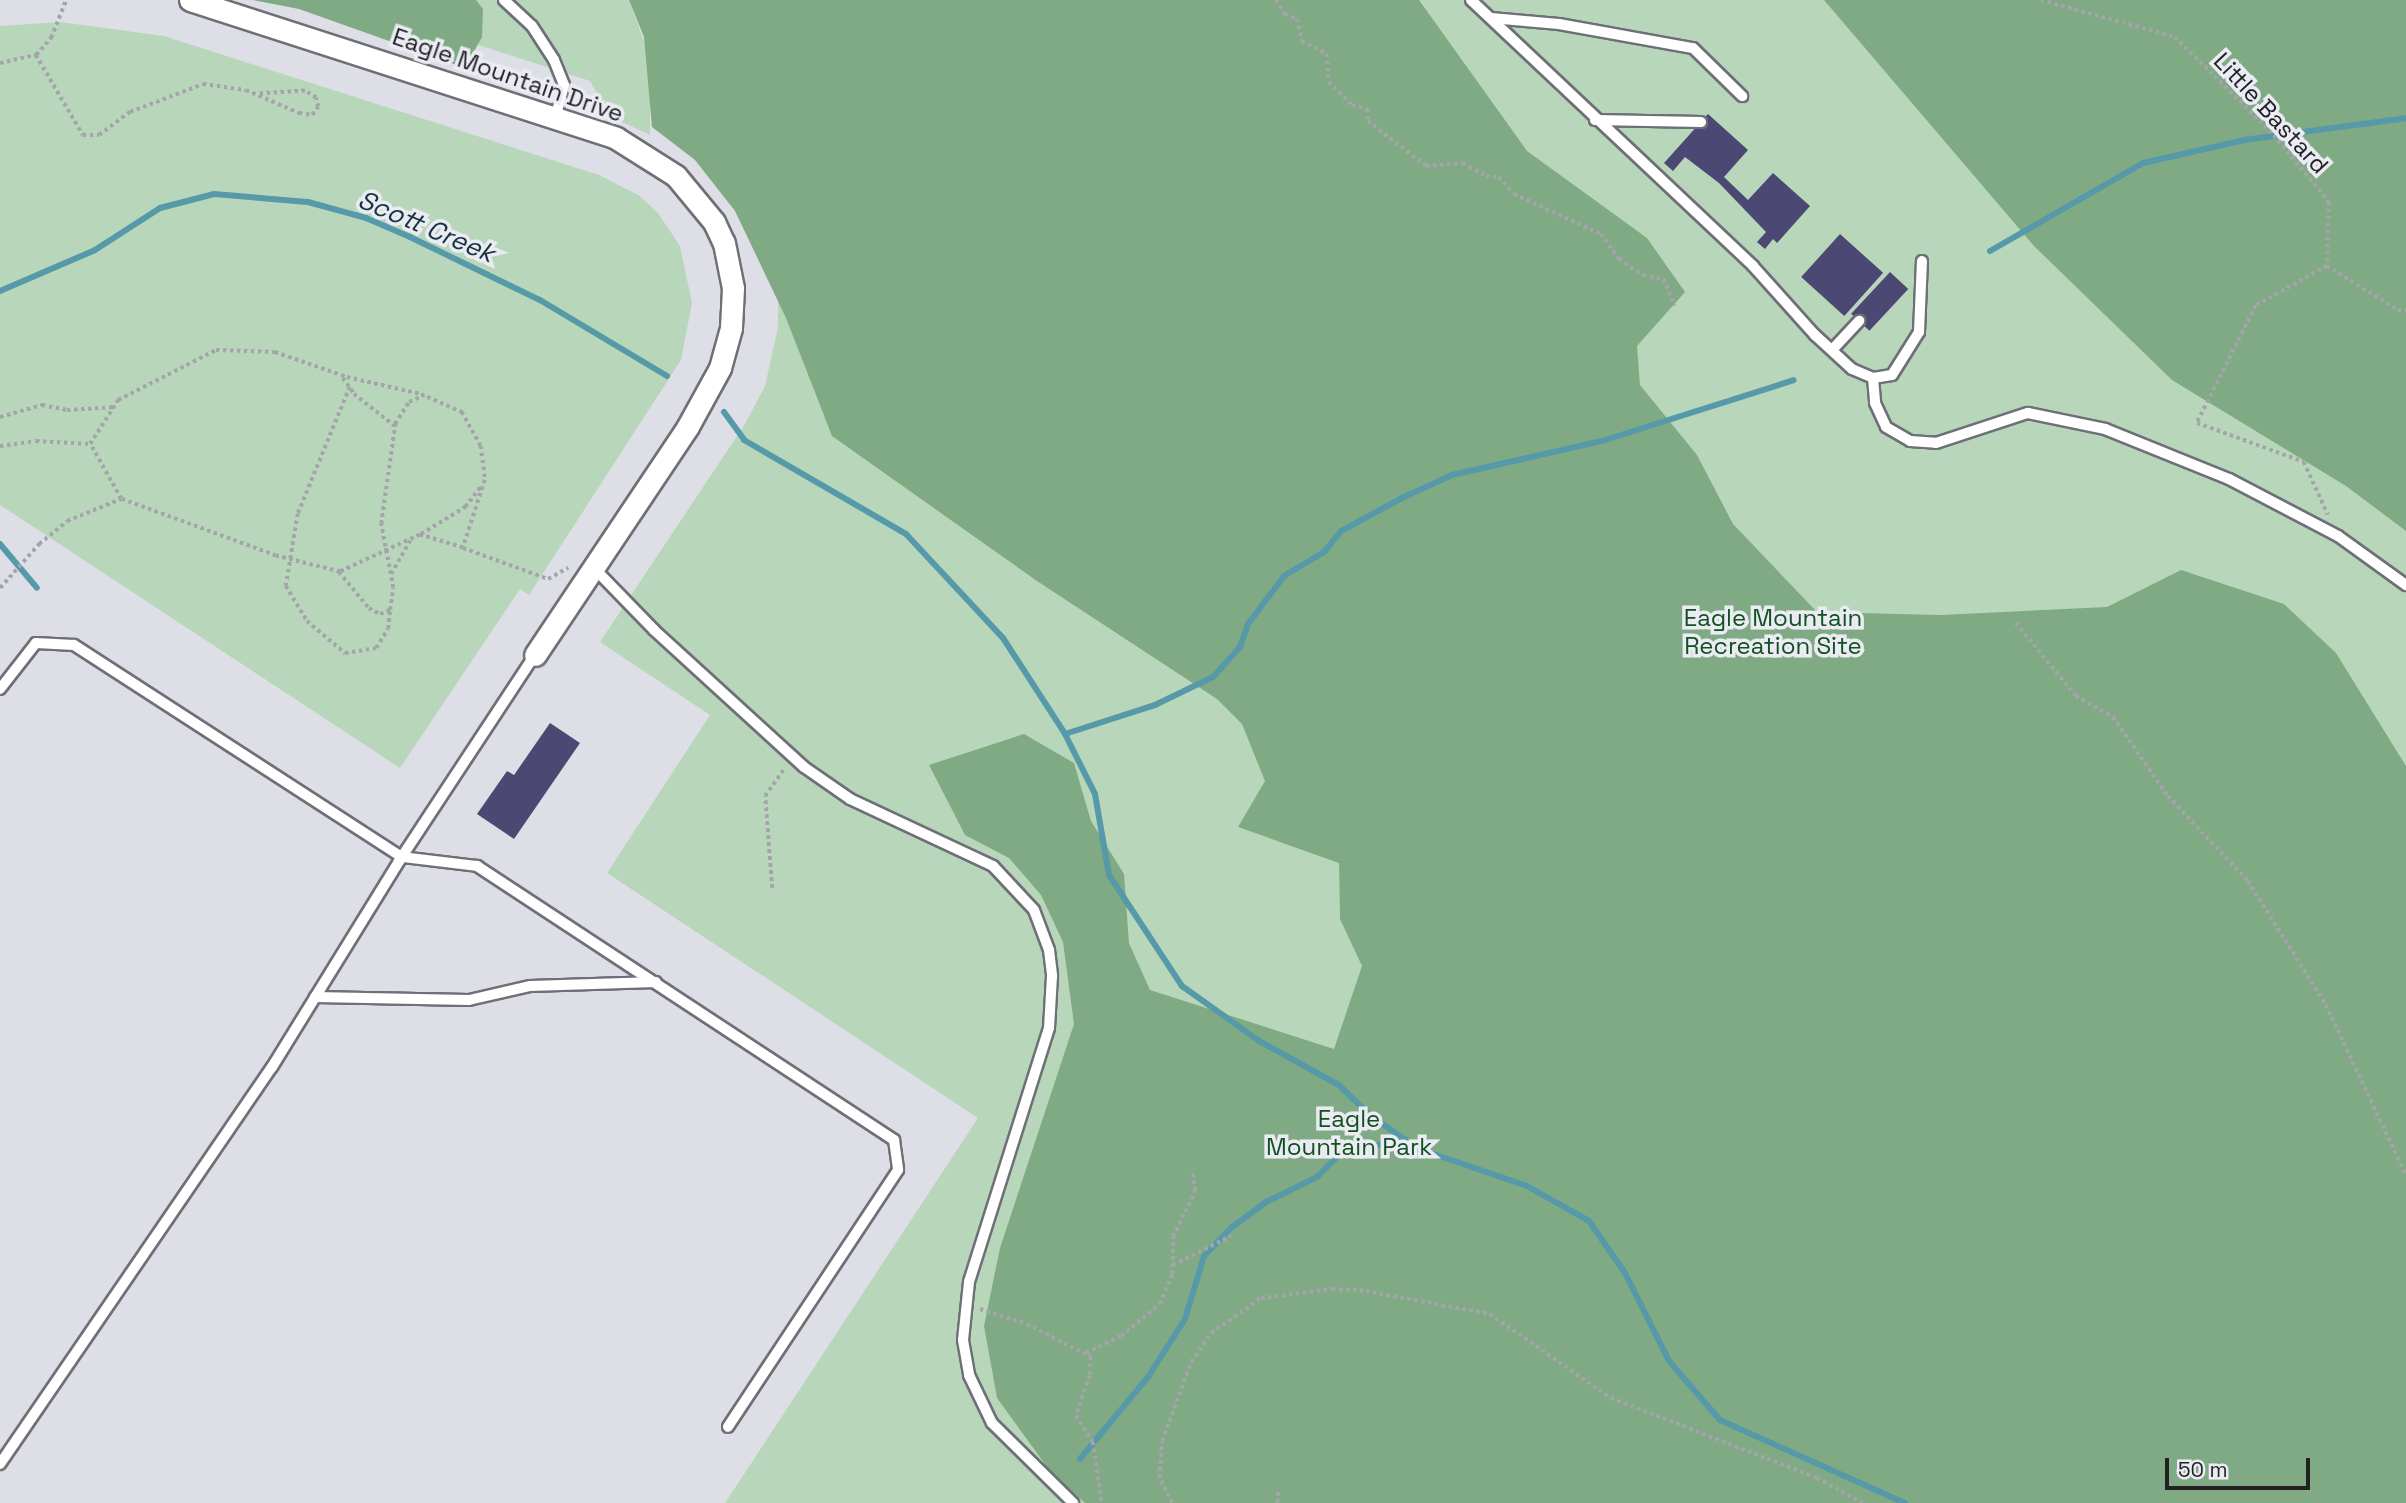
<!DOCTYPE html>
<html>
<head>
<meta charset="utf-8">
<style>
  body { margin:0 }
  #map { position:relative; width:2406px; height:1503px; overflow:hidden; background:#dedee7; font-family:"Space Grotesk",sans-serif }
  div>[style] { position:absolute }
  [style*='--x'] { left:calc(var(--x)*1px); top:calc(var(--y)*1px); width:calc(var(--w)*1px); rotate:calc(var(--a)*1deg) }
  .green>* { inset:0; background:#b8d7ba }
  .forest>* { inset:0; background:#80aa83 }
  .stream>* { height:6px; margin:-3px; padding:0 3px; transform-origin:3px; border-radius:3px; background:#569aa9 }
  .building>* { inset:0; background:#4c4874; transform-origin:0 0 }
  .path>* { height:3.5px; margin-top:-1.75px; transform-origin:0; background:repeating-linear-gradient(90deg,#a4a4ab 0 3.5px,transparent 0 7px) }
  .roads { filter:drop-shadow(2px 0 #6f6f77) drop-shadow(-2px 0 #6f6f77) drop-shadow(0 2px #6f6f77) drop-shadow(0 -2px #6f6f77) }
  .service>* { height:10px; margin:-5px; padding:0 5px; transform-origin:5px; border-radius:5px; background:#fff }
  .minor>* { height:21px; margin:-10.5px; padding:0 10.5px; transform-origin:10.5px; border-radius:10.5px; background:#fff }
  span { translate:-50% -50%; white-space:nowrap; text-align:center; line-height:1.15; -webkit-text-stroke:7px #ebebf4; paint-order:stroke }
  .street-label { font-size:24px; color:#222225 }
  .park-label { font-size:24px; color:#11511f }
  .water-label { font-size:26px; color:#15363e; font-style:italic }
  .scale { position:absolute; left:2165px; top:1458px; width:145px; height:32px; box-sizing:border-box; border:4px solid #222225; border-top:0; padding-left:9px; font-size:21px; line-height:24px; white-space:nowrap; color:#222225; -webkit-text-stroke:5px #ebebf4; paint-order:stroke }
</style>
</head>
<body>
<div id="map">
  <div class="green">
    <div style="clip-path:polygon(339px 0,629px 0,645px 44px,654px 0,2406px 0,2406px 1503px,725px 1503px,978px 1118px,607px 873px,710px 715px,600px 642px,745px 424px,765px 386px,778px 327px,778px 285px,723px 157px,650px 103px,650px 135px,609px 116px,590px 81px)"></div>
    <div style="clip-path:polygon(60px 22px,164px 36px,599px 175px,640px 196px,658px 213px,680px 246px,692px 303px,681px 360px,529px 595px,520px 589px,400px 768px,0 505px,0 26px)"></div>
  </div>
  <div class="forest">
    <div style="clip-path:polygon(253px 0,476px 0,483px 9px,482px 37px,465px 68px,299px 9px)"></div>
    <div style="clip-path:polygon(629px 0,1419px 0,1527px 151px,1647px 238px,1685px 292px,1637px 346px,1640px 385px,1697px 455px,1733px 524px,1817px 612px,1941px 615px,2107px 607px,2181px 570px,2284px 604px,2336px 653px,2406px 766px,2406px 1503px,1085px 1503px,1050px 1471px,997px 1398px,984px 1326px,1000px 1248px,1074px 1024px,1063px 942px,1041px 895px,1009px 858px,965px 835px,929px 765px,1024px 734px,1074px 763px,1091px 821px,1124px 874px,1129px 943px,1150px 990px,1334px 1049px,1362px 966px,1340px 919px,1339px 863px,1238px 827px,1265px 781px,1242px 724px,1217px 699px,1037px 581px,832px 436px,786px 318px,735px 211px,695px 160px,652px 127px,644px 37px)"></div>
    <div style="clip-path:polygon(1824px 0,2406px 0,2406px 531px,2346px 486px,2172px 380px,2034px 246px)"></div>
  </div>
  <div class="stream">
    <div style="--x:1990;--y:251;--w:177;--a:-29.9"></div>
    <div style="--x:2143;--y:163;--w:104;--a:-12.8"></div>
    <div style="--x:2244;--y:140;--w:163;--a:-7.7"></div>
    <div style="--x:0;--y:291;--w:103;--a:-23.3"></div>
    <div style="--x:95;--y:250;--w:77;--a:-32.9"></div>
    <div style="--x:160;--y:208;--w:56;--a:-14.5"></div>
    <div style="--x:214;--y:194;--w:94;--a:4.9"></div>
    <div style="--x:308;--y:202;--w:60;--a:15.4"></div>
    <div style="--x:366;--y:218;--w:48;--a:23.4"></div>
    <div style="--x:410;--y:237;--w:144;--a:25.9"></div>
    <div style="--x:540;--y:300;--w:148;--a:30.9"></div>
    <div style="--x:724;--y:412;--w:34;--a:54"></div>
    <div style="--x:744;--y:440;--w:187;--a:30.1"></div>
    <div style="--x:906;--y:534;--w:142;--a:47"></div>
    <div style="--x:1003;--y:638;--w:114;--a:57.1"></div>
    <div style="--x:1065;--y:734;--w:67;--a:63.4"></div>
    <div style="--x:1095;--y:794;--w:82;--a:80.2"></div>
    <div style="--x:1109;--y:875;--w:133;--a:56.7"></div>
    <div style="--x:1182;--y:986;--w:95;--a:35.5"></div>
    <div style="--x:1259;--y:1041;--w:91;--a:28.8"></div>
    <div style="--x:1339;--y:1085;--w:45;--a:44.1"></div>
    <div style="--x:1371;--y:1116;--w:58;--a:34.5"></div>
    <div style="--x:1419;--y:1149;--w:114;--a:18.9"></div>
    <div style="--x:1527;--y:1186;--w:71;--a:29.4"></div>
    <div style="--x:1589;--y:1221;--w:63;--a:55.3"></div>
    <div style="--x:1625;--y:1273;--w:98;--a:63.4"></div>
    <div style="--x:1669;--y:1361;--w:78;--a:49.2"></div>
    <div style="--x:1720;--y:1420;--w:203;--a:24.2"></div>
    <div style="--x:0;--y:544;--w:57;--a:49.9"></div>
    <div style="--x:1065;--y:734;--w:95;--a:-17.9"></div>
    <div style="--x:1155;--y:705;--w:64;--a:-25.8"></div>
    <div style="--x:1213;--y:677;--w:40;--a:-48"></div>
    <div style="--x:1240;--y:647;--w:24;--a:-71"></div>
    <div style="--x:1248;--y:624;--w:60;--a:-53.1"></div>
    <div style="--x:1284;--y:576;--w:47;--a:-31"></div>
    <div style="--x:1324;--y:552;--w:27;--a:-51"></div>
    <div style="--x:1341;--y:531;--w:72;--a:-28.4"></div>
    <div style="--x:1404;--y:497;--w:53;--a:-24.6"></div>
    <div style="--x:1452;--y:475;--w:154;--a:-12.8"></div>
    <div style="--x:1602;--y:441;--w:201;--a:-17.6"></div>
    <div style="--x:1080;--y:1459;--w:107;--a:-50.3"></div>
    <div style="--x:1148;--y:1377;--w:69;--a:-57.5"></div>
    <div style="--x:1185;--y:1319;--w:66;--a:-73.2"></div>
    <div style="--x:1204;--y:1256;--w:39;--a:-46"></div>
    <div style="--x:1231;--y:1228;--w:44;--a:-36.6"></div>
    <div style="--x:1266;--y:1202;--w:57;--a:-26.1"></div>
    <div style="--x:1317;--y:1177;--w:33;--a:-45"></div>
    <div style="--x:1340;--y:1154;--w:66;--a:-13.2"></div>
  </div>
  <div class="building">
    <div style="clip-path:polygon(1708px 114px,1748px 150px,1724px 177px,1748px 200px,1773px 173px,1810px 206px,1777px 243px,1773px 239px,1765px 249px,1757px 242px,1766px 232px,1719px 183px,1685px 157px,1673px 171px,1664px 163px)"></div>
    <div style="left:1840px;top:234px;width:58px;height:58px;rotate:42deg"></div>
    <div style="left:1890px;top:272px;width:25px;height:57px;rotate:43deg"></div>
    <div style="clip-path:polygon(550px 723px,580px 743px,514px 839px,477px 814px,507px 771px,514px 775px)"></div>
  </div>
  <div class="path">
    <div style="--x:1276;--y:0;--w:17;--a:57"></div>
    <div style="--x:1285;--y:14;--w:13;--a:23"></div>
    <div style="--x:1297;--y:19;--w:23;--a:77"></div>
    <div style="--x:1302;--y:41;--w:28;--a:27"></div>
    <div style="--x:1327;--y:54;--w:28;--a:86"></div>
    <div style="--x:1329;--y:82;--w:33;--a:45"></div>
    <div style="--x:1352;--y:105;--w:16;--a:14"></div>
    <div style="--x:1368;--y:109;--w:12;--a:90"></div>
    <div style="--x:1368;--y:121;--w:73;--a:37.8"></div>
    <div style="--x:1426;--y:166;--w:37;--a:-5"></div>
    <div style="--x:1463;--y:163;--w:26;--a:29"></div>
    <div style="--x:1486;--y:176;--w:13;--a:4"></div>
    <div style="--x:1499;--y:177;--w:23;--a:49"></div>
    <div style="--x:1514;--y:194;--w:96;--a:24.7"></div>
    <div style="--x:1601;--y:234;--w:31;--a:54"></div>
    <div style="--x:1619;--y:259;--w:29;--a:34"></div>
    <div style="--x:1643;--y:275;--w:21;--a:11"></div>
    <div style="--x:1664;--y:279;--w:29;--a:68"></div>
    <div style="--x:2041;--y:0;--w:139;--a:15.4"></div>
    <div style="--x:2175;--y:37;--w:139;--a:44.7"></div>
    <div style="--x:2274;--y:135;--w:87;--a:50.6"></div>
    <div style="--x:2329;--y:202;--w:64;--a:91.8"></div>
    <div style="--x:2327;--y:266;--w:84;--a:31.8"></div>
    <div style="--x:2398;--y:310;--w:8;--a:0"></div>
    <div style="--x:36;--y:55;--w:93;--a:59.6"></div>
    <div style="--x:83;--y:135;--w:16;--a:0"></div>
    <div style="--x:99;--y:135;--w:39;--a:-37"></div>
    <div style="--x:130;--y:112;--w:78;--a:-21"></div>
    <div style="--x:203;--y:84;--w:43;--a:7.9"></div>
    <div style="--x:246;--y:90;--w:58;--a:23.5"></div>
    <div style="--x:299;--y:113;--w:13;--a:9"></div>
    <div style="--x:312;--y:115;--w:10;--a:-53"></div>
    <div style="--x:318;--y:107;--w:9;--a:-103"></div>
    <div style="--x:316;--y:98;--w:13;--a:-148"></div>
    <div style="--x:305;--y:91;--w:46;--a:176.3"></div>
    <div style="--x:0;--y:63;--w:37;--a:-13"></div>
    <div style="--x:36;--y:55;--w:23;--a:-49"></div>
    <div style="--x:51;--y:38;--w:41;--a:-68.5"></div>
    <div style="--x:2327;--y:266;--w:81;--a:150.6"></div>
    <div style="--x:2256;--y:306;--w:131;--a:116.8"></div>
    <div style="--x:2197;--y:423;--w:114;--a:20"></div>
    <div style="--x:2304;--y:462;--w:58;--a:65.6"></div>
    <div style="--x:216;--y:350;--w:59;--a:1.9"></div>
    <div style="--x:275;--y:352;--w:76;--a:19.1"></div>
    <div style="--x:347;--y:377;--w:76;--a:12.9"></div>
    <div style="--x:421;--y:394;--w:45;--a:23.7"></div>
    <div style="--x:462;--y:412;--w:39;--a:61"></div>
    <div style="--x:481;--y:446;--w:34;--a:83"></div>
    <div style="--x:485;--y:480;--w:71;--a:107.9"></div>
    <div style="--x:463;--y:548;--w:45;--a:-163.2"></div>
    <div style="--x:420;--y:535;--w:88;--a:155.2"></div>
    <div style="--x:340;--y:572;--w:66;--a:-166"></div>
    <div style="--x:276;--y:556;--w:165;--a:-159.8"></div>
    <div style="--x:121;--y:499;--w:63;--a:-119.4"></div>
    <div style="--x:90;--y:444;--w:52;--a:-57.5"></div>
    <div style="--x:118;--y:400;--w:110;--a:-27"></div>
    <div style="--x:343;--y:378;--w:19;--a:55"></div>
    <div style="--x:354;--y:394;--w:52;--a:38"></div>
    <div style="--x:350;--y:387;--w:137;--a:112.3"></div>
    <div style="--x:298;--y:514;--w:73;--a:99.5"></div>
    <div style="--x:286;--y:586;--w:41;--a:59"></div>
    <div style="--x:307;--y:621;--w:50;--a:40.1"></div>
    <div style="--x:345;--y:653;--w:31;--a:-9"></div>
    <div style="--x:376;--y:648;--w:22;--a:-58"></div>
    <div style="--x:388;--y:629;--w:19;--a:-84"></div>
    <div style="--x:0;--y:417;--w:44;--a:-15.9"></div>
    <div style="--x:42;--y:405;--w:25;--a:11"></div>
    <div style="--x:67;--y:410;--w:47;--a:-3.7"></div>
    <div style="--x:0;--y:446;--w:36;--a:-8"></div>
    <div style="--x:36;--y:441;--w:54;--a:3.2"></div>
    <div style="--x:421;--y:534;--w:52;--a:-31.5"></div>
    <div style="--x:465;--y:507;--w:28;--a:-52"></div>
    <div style="--x:463;--y:548;--w:90;--a:20"></div>
    <div style="--x:548;--y:579;--w:23;--a:-29"></div>
    <div style="--x:339;--y:572;--w:47;--a:50.2"></div>
    <div style="--x:369;--y:608;--w:13;--a:29"></div>
    <div style="--x:380;--y:614;--w:11;--a:-22"></div>
    <div style="--x:390;--y:610;--w:22;--a:-82"></div>
    <div style="--x:393;--y:588;--w:65;--a:-100.6"></div>
    <div style="--x:381;--y:524;--w:101;--a:-82"></div>
    <div style="--x:395;--y:424;--w:26;--a:-58"></div>
    <div style="--x:409;--y:402;--w:17;--a:-25"></div>
    <div style="--x:391;--y:574;--w:40;--a:-60.3"></div>
    <div style="--x:0;--y:588;--w:59;--a:-48.4"></div>
    <div style="--x:39;--y:544;--w:36;--a:-39"></div>
    <div style="--x:67;--y:521;--w:58;--a:-22.2"></div>
    <div style="--x:2016;--y:623;--w:94;--a:50.6"></div>
    <div style="--x:2076;--y:696;--w:43;--a:29.6"></div>
    <div style="--x:2113;--y:717;--w:96;--a:55.2"></div>
    <div style="--x:2168;--y:796;--w:117;--a:46.7"></div>
    <div style="--x:2248;--y:881;--w:146;--a:57.8"></div>
    <div style="--x:2326;--y:1005;--w:188;--a:64.8"></div>
    <div style="--x:772;--y:888;--w:92;--a:-94.4"></div>
    <div style="--x:765;--y:796;--w:35;--a:-55"></div>
    <div style="--x:1173;--y:1265;--w:65;--a:-26.6"></div>
    <div style="--x:980;--y:1309;--w:49;--a:17.7"></div>
    <div style="--x:1027;--y:1324;--w:72;--a:27.3"></div>
    <div style="--x:1091;--y:1357;--w:19;--a:93"></div>
    <div style="--x:1090;--y:1376;--w:42;--a:109.3"></div>
    <div style="--x:1076;--y:1416;--w:31;--a:57"></div>
    <div style="--x:1093;--y:1442;--w:62;--a:81.6"></div>
    <div style="--x:1086;--y:1353;--w:39;--a:-26"></div>
    <div style="--x:1121;--y:1336;--w:50;--a:-39.4"></div>
    <div style="--x:1160;--y:1304;--w:32;--a:-68"></div>
    <div style="--x:1172;--y:1274;--w:37;--a:-88"></div>
    <div style="--x:1173;--y:1237;--w:51;--a:-64.4"></div>
    <div style="--x:1195;--y:1191;--w:21;--a:-98"></div>
    <div style="--x:1172;--y:1503;--w:28;--a:-117"></div>
    <div style="--x:1159;--y:1478;--w:37;--a:-85"></div>
    <div style="--x:1162;--y:1441;--w:84;--a:-69.8"></div>
    <div style="--x:1191;--y:1362;--w:35;--a:-55"></div>
    <div style="--x:1211;--y:1333;--w:61;--a:-35"></div>
    <div style="--x:1261;--y:1298;--w:72;--a:-7.2"></div>
    <div style="--x:1332;--y:1289;--w:34;--a:3"></div>
    <div style="--x:1366;--y:1291;--w:126;--a:10.5"></div>
    <div style="--x:1490;--y:1314;--w:147;--a:34.8"></div>
    <div style="--x:1611;--y:1398;--w:221;--a:21.2"></div>
    <div style="--x:1817;--y:1478;--w:52;--a:28.5"></div>
    <div style="--x:1277;--y:1503;--w:14;--a:-86"></div>
  </div>
  <div class="roads">
    <div class="service">
      <div style="--x:504;--y:0;--w:38;--a:43"></div>
      <div style="--x:532;--y:26;--w:40;--a:57.1"></div>
      <div style="--x:554;--y:60;--w:27;--a:68"></div>
      <div style="--x:564;--y:85;--w:31;--a:105"></div>
      <div style="--x:1471;--y:0;--w:388;--a:43.3"></div>
      <div style="--x:1753;--y:266;--w:93;--a:48.1"></div>
      <div style="--x:1815;--y:335;--w:50;--a:42.6"></div>
      <div style="--x:1852;--y:369;--w:23;--a:23"></div>
      <div style="--x:1873;--y:378;--w:25;--a:85"></div>
      <div style="--x:1875;--y:403;--w:26;--a:65"></div>
      <div style="--x:1886;--y:427;--w:28;--a:30"></div>
      <div style="--x:1910;--y:441;--w:26;--a:4"></div>
      <div style="--x:1936;--y:443;--w:97;--a:-18.1"></div>
      <div style="--x:2028;--y:413;--w:79;--a:11.7"></div>
      <div style="--x:2105;--y:429;--w:134;--a:22"></div>
      <div style="--x:2229;--y:479;--w:123;--a:27.6"></div>
      <div style="--x:2338;--y:536;--w:84;--a:35.8"></div>
      <div style="--x:1491;--y:18;--w:68;--a:5"></div>
      <div style="--x:1559;--y:24;--w:136;--a:10.2"></div>
      <div style="--x:1693;--y:48;--w:69;--a:44.4"></div>
      <div style="--x:1595;--y:120;--w:106;--a:1.1"></div>
      <div style="--x:1832;--y:350;--w:40;--a:-47"></div>
      <div style="--x:1873;--y:378;--w:19;--a:-9"></div>
      <div style="--x:1892;--y:375;--w:51;--a:-57.9"></div>
      <div style="--x:1919;--y:332;--w:71;--a:-87.6"></div>
      <div style="--x:594;--y:568;--w:86;--a:45.9"></div>
      <div style="--x:654;--y:630;--w:203;--a:42.4"></div>
      <div style="--x:804;--y:767;--w:56;--a:34.8"></div>
      <div style="--x:850;--y:799;--w:158;--a:25.1"></div>
      <div style="--x:993;--y:866;--w:60;--a:47"></div>
      <div style="--x:1034;--y:910;--w:43;--a:69.4"></div>
      <div style="--x:1049;--y:950;--w:26;--a:83"></div>
      <div style="--x:1052;--y:976;--w:52;--a:93.3"></div>
      <div style="--x:1049;--y:1028;--w:266;--a:107.5"></div>
      <div style="--x:969;--y:1282;--w:58;--a:95.9"></div>
      <div style="--x:963;--y:1340;--w:36;--a:80"></div>
      <div style="--x:969;--y:1375;--w:53;--a:64.4"></div>
      <div style="--x:992;--y:1423;--w:114;--a:44.6"></div>
      <div style="--x:0;--y:689;--w:58;--a:-52"></div>
      <div style="--x:36;--y:643;--w:38;--a:3"></div>
      <div style="--x:74;--y:645;--w:391;--a:32.9"></div>
      <div style="--x:402;--y:857;--w:76;--a:6.8"></div>
      <div style="--x:477;--y:866;--w:499;--a:33.3"></div>
      <div style="--x:894;--y:1140;--w:30;--a:82"></div>
      <div style="--x:898;--y:1170;--w:308;--a:123.5"></div>
      <div style="--x:315;--y:997;--w:154;--a:1.1"></div>
      <div style="--x:469;--y:1000;--w:63;--a:-12.9"></div>
      <div style="--x:530;--y:986;--w:126;--a:-1.8"></div>
      <div style="--x:0;--y:1464;--w:481;--a:-55.6"></div>
      <div style="--x:272;--y:1067;--w:242;--a:-58.3"></div>
      <div style="--x:399;--y:861;--w:247;--a:-56.6"></div>
    </div>
    <div class="minor">
      <div style="--x:190;--y:0;--w:448;--a:17.9"></div>
      <div style="--x:616;--y:138;--w:71;--a:32.3"></div>
      <div style="--x:676;--y:176;--w:60;--a:50.4"></div>
      <div style="--x:714;--y:222;--w:23;--a:65"></div>
      <div style="--x:724;--y:243;--w:46;--a:78.7"></div>
      <div style="--x:733;--y:288;--w:40;--a:92.9"></div>
      <div style="--x:731;--y:328;--w:41;--a:105.4"></div>
      <div style="--x:720;--y:368;--w:68;--a:118.8"></div>
      <div style="--x:687;--y:428;--w:273;--a:123.8"></div>
    </div>
  </div>
  <div class="street-label">
    <span style="left:508px;top:75px;rotate:19deg">Eagle Mountain Drive</span>
    <span style="left:2271px;top:113px;rotate:47deg">Little Bastard</span>
  </div>
  <div class="park-label">
    <span style="left:1773px;top:632px">Eagle Mountain<br>Recreation Site</span>
    <span style="left:1349px;top:1133px">Eagle<br>Mountain Park</span>
  </div>
  <div class="water-label">
    <span style="left:426px;top:227px;rotate:23deg">Scott Creek</span>
  </div>
  <div class="scale">50 m</div>
</div>
</body>
</html>
